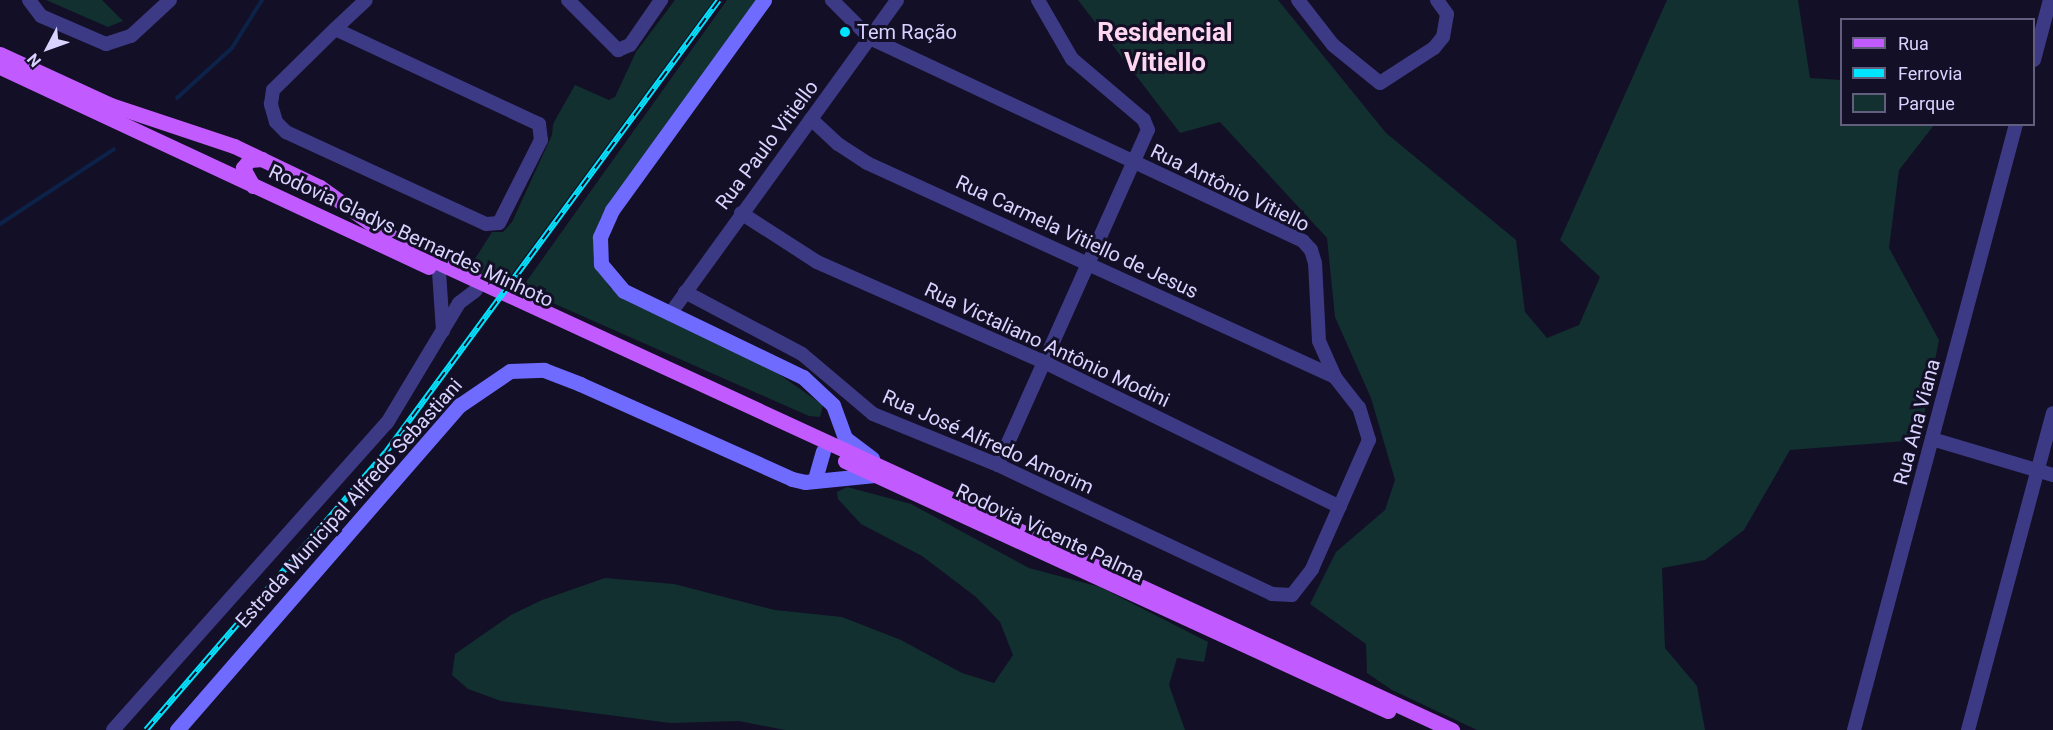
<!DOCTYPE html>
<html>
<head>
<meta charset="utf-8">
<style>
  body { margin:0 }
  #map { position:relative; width:2053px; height:730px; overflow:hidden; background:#130f26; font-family:Roboto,sans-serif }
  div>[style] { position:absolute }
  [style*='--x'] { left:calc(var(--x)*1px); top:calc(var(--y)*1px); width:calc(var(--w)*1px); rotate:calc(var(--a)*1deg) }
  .green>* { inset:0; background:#12302f }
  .stream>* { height:4px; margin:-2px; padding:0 2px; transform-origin:2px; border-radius:2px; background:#0c2248 }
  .street>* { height:14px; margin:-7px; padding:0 7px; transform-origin:7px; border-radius:7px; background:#3d3a85 }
  .secondary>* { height:15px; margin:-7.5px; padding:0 7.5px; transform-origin:7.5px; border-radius:7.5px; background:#6f6bff }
  .primary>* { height:15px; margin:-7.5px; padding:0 7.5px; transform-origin:7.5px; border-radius:7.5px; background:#c25bff }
  .rail>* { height:6px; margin-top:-3px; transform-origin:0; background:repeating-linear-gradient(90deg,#130f26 0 11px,#00e5ff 0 22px); box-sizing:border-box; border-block:2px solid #00e5ff }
  .dots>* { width:16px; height:16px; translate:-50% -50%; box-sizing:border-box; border:3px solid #130f26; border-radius:50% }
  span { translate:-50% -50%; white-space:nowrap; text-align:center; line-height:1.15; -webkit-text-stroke:6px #130f26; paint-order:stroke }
  .poi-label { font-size:20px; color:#d9d4ff }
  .left { translate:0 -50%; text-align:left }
  .street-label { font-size:20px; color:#d9d4ff }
  .district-label { font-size:26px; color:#ffd6f0; font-weight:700 }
  .legend { position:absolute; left:1840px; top:18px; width:195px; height:108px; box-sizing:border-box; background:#130f26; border:2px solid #625e7d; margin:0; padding:8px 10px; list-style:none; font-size:18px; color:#d9d4ff }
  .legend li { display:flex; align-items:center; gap:12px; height:30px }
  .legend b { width:30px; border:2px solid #625e7d }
  .north { position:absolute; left:18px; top:18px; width:60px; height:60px; -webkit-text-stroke:4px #130f26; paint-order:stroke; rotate:229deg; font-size:16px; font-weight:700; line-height:24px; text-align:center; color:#d9d4ff }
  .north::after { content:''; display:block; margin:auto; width:21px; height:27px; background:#d9d4ff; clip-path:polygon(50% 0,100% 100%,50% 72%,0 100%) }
</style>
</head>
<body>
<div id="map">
  <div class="green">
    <div style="clip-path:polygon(46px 0,102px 0,123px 21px,108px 27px)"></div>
    <div style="clip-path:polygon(675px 0,714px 0,503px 286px,468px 270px,492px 232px,503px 232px,512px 222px,552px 135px,553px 124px,575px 85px,609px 100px,615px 97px,636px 52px)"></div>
    <div style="clip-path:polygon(727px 0,758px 0,600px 219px,593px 258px,610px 288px,770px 368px,823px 405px,820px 417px,809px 416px,521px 289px)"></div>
    <div style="clip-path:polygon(1078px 0,1278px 0,1386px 133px,1516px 240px,1525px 312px,1547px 338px,1579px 325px,1600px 277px,1560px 240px,1667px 0,1798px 0,1810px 78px,1841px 80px,1842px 124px,1934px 125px,1899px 170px,1889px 248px,1939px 340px,1919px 440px,1790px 450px,1744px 530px,1705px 560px,1662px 568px,1665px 648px,1697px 686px,1705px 730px,1477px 730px,1392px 690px,1367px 673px,1366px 644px,1310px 604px,1336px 552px,1385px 510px,1395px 480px,1371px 398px,1335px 317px,1327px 238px,1220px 122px,1180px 133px)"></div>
    <div style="clip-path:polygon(847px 487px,911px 504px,1029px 568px,1100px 587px,1208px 642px,1204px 662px,1177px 658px,1169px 685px,1185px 730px,785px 730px,739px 721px,670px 723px,501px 701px,468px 689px,452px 675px,455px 654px,511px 615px,542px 600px,605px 578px,674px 584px,775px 610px,842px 617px,901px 640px,962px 673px,994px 683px,1013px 655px,1000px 622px,976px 597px,922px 556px,861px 524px,838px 499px,837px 492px)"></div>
  </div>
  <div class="stream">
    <div style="--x:177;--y:98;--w:74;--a:-42.3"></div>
    <div style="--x:232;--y:48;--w:57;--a:-58"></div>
    <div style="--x:0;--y:224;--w:136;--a:-33.3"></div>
  </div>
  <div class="street">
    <div style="--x:29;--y:0;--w:20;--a:53"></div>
    <div style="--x:41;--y:16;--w:71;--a:23.3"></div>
    <div style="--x:106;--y:44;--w:26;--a:-18"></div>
    <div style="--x:131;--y:36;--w:53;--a:-42.7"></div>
    <div style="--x:568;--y:0;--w:71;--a:45"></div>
    <div style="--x:618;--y:50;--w:13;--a:-23"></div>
    <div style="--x:630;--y:45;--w:55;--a:-55.4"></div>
    <div style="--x:1298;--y:0;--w:57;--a:52.1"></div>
    <div style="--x:1333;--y:45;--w:60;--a:39"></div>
    <div style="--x:1380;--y:83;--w:64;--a:-32.9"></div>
    <div style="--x:1434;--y:48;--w:14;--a:-51"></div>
    <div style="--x:1443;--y:37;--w:23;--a:-80"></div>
    <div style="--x:1447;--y:14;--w:17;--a:-126"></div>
    <div style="--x:335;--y:29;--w:225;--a:25"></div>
    <div style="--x:539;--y:124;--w:16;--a:83"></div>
    <div style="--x:541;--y:140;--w:93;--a:116.8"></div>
    <div style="--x:499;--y:223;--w:13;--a:176"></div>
    <div style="--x:486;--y:224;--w:220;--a:-155.3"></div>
    <div style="--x:286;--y:132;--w:14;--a:-135"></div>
    <div style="--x:276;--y:122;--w:19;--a:-106"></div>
    <div style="--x:271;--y:104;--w:14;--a:-82"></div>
    <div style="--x:273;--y:90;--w:87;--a:-44.5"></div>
    <div style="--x:335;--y:29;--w:42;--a:-43.1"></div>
    <div style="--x:2034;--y:60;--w:62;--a:-75.1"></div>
    <div style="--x:811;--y:119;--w:37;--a:43"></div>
    <div style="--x:838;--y:144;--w:35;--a:33"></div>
    <div style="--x:867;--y:163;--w:515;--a:24.57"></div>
    <div style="--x:741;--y:213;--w:90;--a:32.8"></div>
    <div style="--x:817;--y:262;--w:250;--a:23.8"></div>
    <div style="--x:1046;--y:363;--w:327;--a:26.1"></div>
    <div style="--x:439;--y:272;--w:59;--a:86.1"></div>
    <div style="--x:685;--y:292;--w:132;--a:27.9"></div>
    <div style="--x:802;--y:354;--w:93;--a:40.2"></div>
    <div style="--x:873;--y:414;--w:135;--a:22.2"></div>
    <div style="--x:998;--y:465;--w:303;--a:25.2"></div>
    <div style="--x:1272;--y:594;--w:20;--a:3"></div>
    <div style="--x:1292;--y:595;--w:33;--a:-52"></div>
    <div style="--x:1312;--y:569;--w:141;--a:-66.2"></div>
    <div style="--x:1369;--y:440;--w:34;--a:-107"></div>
    <div style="--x:1359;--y:408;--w:39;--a:-128"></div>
    <div style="--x:1335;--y:377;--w:39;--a:-114"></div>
    <div style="--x:1319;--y:341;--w:78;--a:-92.9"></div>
    <div style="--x:1315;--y:263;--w:14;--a:-107"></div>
    <div style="--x:1311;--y:250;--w:12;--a:-132"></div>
    <div style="--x:1303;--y:241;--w:478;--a:-154.9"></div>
    <div style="--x:870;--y:38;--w:54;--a:-135"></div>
    <div style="--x:670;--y:314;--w:387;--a:-54.1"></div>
    <div style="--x:1932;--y:439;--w:126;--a:16.6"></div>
    <div style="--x:998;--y:465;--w:367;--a:-65.9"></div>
    <div style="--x:1148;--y:130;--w:11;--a:-112"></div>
    <div style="--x:1144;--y:120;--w:94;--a:-139.7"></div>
    <div style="--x:1072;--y:59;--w:68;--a:-120"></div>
    <div style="--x:113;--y:730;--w:411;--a:-48.3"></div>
    <div style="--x:387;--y:423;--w:140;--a:-59"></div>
    <div style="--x:459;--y:303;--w:21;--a:-37"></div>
    <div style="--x:1854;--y:730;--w:627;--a:-75.03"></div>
    <div style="--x:1968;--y:730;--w:328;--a:-75"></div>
  </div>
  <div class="secondary">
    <div style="--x:764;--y:0;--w:259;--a:125.9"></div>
    <div style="--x:612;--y:210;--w:30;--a:114"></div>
    <div style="--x:600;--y:237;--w:27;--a:88"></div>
    <div style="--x:601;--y:264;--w:35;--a:50"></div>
    <div style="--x:624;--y:291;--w:199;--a:25.7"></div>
    <div style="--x:803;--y:377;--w:41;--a:43"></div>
    <div style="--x:833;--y:405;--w:35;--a:70"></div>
    <div style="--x:845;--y:438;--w:34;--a:37"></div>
    <div style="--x:815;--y:479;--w:29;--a:-74"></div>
    <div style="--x:177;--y:730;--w:431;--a:-49"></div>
    <div style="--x:460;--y:405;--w:60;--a:-34.2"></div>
    <div style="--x:510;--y:371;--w:34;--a:-2"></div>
    <div style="--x:544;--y:370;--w:39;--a:21"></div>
    <div style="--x:580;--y:384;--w:232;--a:24.1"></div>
    <div style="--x:792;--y:479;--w:13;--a:13"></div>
    <div style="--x:805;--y:482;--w:70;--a:-5.7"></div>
  </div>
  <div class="primary">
    <div style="--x:0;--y:54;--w:122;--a:24.7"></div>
    <div style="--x:111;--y:105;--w:130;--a:18.4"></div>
    <div style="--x:234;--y:146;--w:95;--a:25.5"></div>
    <div style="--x:320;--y:187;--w:70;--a:35.7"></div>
    <div style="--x:377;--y:228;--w:57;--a:30.6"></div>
    <div style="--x:426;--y:257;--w:1130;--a:24.75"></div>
    <div style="--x:0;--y:67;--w:473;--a:25"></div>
    <div style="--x:253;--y:186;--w:21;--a:-119"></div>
    <div style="--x:243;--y:168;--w:10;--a:-53"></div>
    <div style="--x:249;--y:160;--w:13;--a:-4"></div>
    <div style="--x:845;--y:461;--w:598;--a:24.72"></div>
  </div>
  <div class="rail">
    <div style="--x:146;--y:730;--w:367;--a:-49.2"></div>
    <div style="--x:386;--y:452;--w:561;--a:-53.62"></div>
  </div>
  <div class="dots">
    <div style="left:845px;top:32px;background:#00e5ff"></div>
  </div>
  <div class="poi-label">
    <span class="left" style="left:857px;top:32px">Tem Ração</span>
  </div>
  <div class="street-label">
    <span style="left:767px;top:145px;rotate:-53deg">Rua Paulo Vitiello</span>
    <span style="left:1230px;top:188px;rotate:26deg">Rua Antônio Vitiello</span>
    <span style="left:411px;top:236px;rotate:25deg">Rodovia Gladys Bernardes Minhoto</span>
    <span style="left:1077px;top:237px;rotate:25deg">Rua Carmela Vitiello de Jesus</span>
    <span style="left:1047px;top:345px;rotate:25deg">Rua Victaliano Antônio Modini</span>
    <span style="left:1917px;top:422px;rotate:-75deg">Rua Ana Viana</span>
    <span style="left:988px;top:442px;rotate:24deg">Rua José Alfredo Amorim</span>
    <span style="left:349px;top:503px;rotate:-48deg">Estrada Municipal Alfredo Sebastiani</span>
    <span style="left:1050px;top:533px;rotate:25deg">Rodovia Vicente Palma</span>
  </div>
  <div class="district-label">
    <span style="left:1165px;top:48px">Residencial<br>Vitiello</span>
  </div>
  <ul class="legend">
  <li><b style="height:8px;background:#c25bff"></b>Rua</li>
  <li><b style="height:8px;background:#00e5ff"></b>Ferrovia</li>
  <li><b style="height:16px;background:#12302f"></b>Parque</li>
  </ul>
  <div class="north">N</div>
</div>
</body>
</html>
